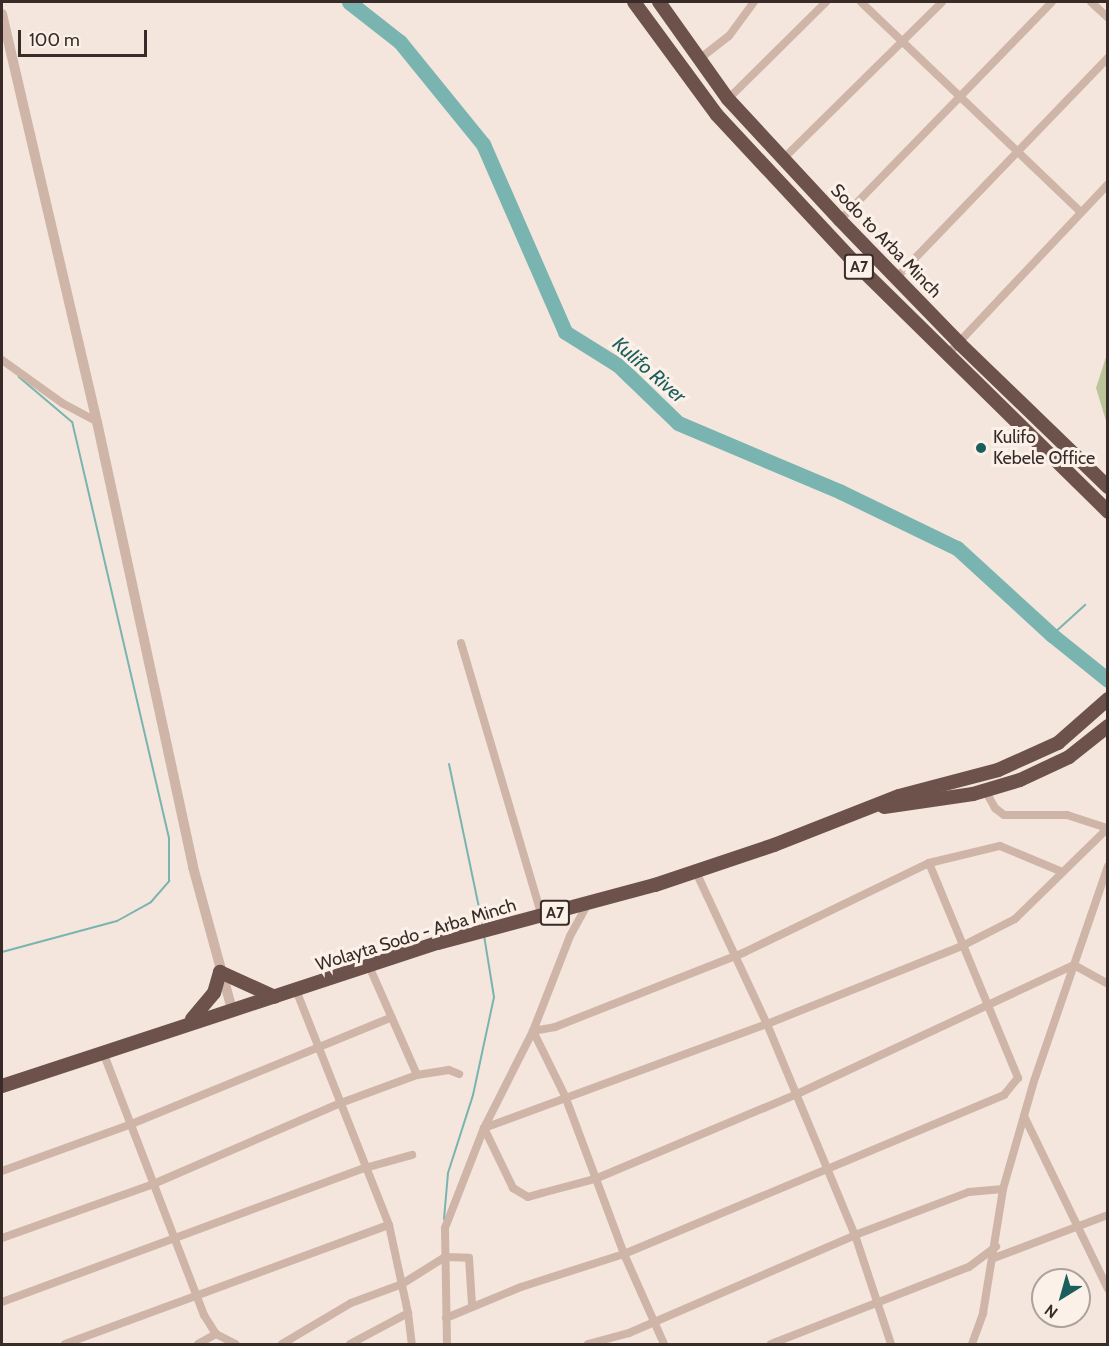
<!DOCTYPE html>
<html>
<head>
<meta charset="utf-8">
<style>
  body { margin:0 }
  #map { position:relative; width:1109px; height:1346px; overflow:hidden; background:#f4e6dc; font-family:Cabin,sans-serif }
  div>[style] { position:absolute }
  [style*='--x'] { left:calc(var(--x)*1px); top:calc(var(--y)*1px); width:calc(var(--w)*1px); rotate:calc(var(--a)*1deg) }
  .green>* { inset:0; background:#bbc59b }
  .stream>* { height:2px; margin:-1px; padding:0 1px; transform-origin:1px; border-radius:1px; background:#79b4b0 }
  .river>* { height:15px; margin:-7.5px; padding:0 7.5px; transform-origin:7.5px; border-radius:7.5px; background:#79b4b0 }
  .minor>* { height:8px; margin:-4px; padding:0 4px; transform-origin:4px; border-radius:4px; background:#ceb5a7 }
  .tertiary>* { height:10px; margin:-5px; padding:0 5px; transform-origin:5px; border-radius:5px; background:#ceb5a7 }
  .trunk>* { height:14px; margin:-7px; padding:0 7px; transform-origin:7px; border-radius:7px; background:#6c524b }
  .dots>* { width:16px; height:16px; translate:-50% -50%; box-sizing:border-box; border:3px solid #fbf1e9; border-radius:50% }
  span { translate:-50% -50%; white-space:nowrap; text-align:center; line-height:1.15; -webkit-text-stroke:6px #fbf1e9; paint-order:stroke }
  .shield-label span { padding:2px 4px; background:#fbf1e9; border:2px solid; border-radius:4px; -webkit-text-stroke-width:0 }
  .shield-label { font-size:16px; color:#392c28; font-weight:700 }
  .street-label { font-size:18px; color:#392c28 }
  .poi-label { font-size:18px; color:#392c28 }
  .left { translate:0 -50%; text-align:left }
  .water-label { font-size:20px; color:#1a5f5c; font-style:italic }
  .frame { position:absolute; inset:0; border:3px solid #392c28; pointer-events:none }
  .north { position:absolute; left:1031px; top:1268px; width:60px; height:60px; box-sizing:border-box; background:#fbf1e9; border:2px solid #ada29c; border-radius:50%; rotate:217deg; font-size:16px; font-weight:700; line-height:24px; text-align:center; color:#392c28 }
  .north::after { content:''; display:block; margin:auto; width:21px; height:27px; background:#1a5f5c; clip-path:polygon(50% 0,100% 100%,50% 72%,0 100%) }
  .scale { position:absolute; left:18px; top:30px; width:129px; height:27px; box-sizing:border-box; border:3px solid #392c28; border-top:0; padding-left:8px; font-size:18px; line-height:21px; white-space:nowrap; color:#392c28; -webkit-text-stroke:4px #fbf1e9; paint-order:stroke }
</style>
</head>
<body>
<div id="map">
  <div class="green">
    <div style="clip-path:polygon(1107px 354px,1107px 424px,1096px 388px)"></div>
  </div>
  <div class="stream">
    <div style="--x:1052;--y:635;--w:45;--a:-42.3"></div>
    <div style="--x:449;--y:764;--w:167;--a:78.2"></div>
    <div style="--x:2;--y:952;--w:119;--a:-15.1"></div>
    <div style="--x:117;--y:921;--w:39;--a:-29"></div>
    <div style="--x:151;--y:902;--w:28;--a:-49"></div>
    <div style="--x:169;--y:881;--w:43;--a:-90"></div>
    <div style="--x:169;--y:838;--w:427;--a:-103.1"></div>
    <div style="--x:72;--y:422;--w:70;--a:-139.7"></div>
    <div style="--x:444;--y:1219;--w:46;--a:-85"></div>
    <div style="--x:448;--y:1173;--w:82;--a:-72.2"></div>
    <div style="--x:473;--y:1095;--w:100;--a:-77.9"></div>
    <div style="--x:494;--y:997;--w:63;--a:-99.2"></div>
  </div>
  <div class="river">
    <div style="--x:349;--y:2;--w:65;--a:38.1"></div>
    <div style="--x:400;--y:42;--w:132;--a:50.9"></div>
    <div style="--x:483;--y:144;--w:205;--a:66.4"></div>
    <div style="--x:565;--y:332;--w:62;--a:31.9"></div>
    <div style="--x:618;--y:365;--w:83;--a:44"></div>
    <div style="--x:678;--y:423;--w:177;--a:22.9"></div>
    <div style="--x:841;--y:492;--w:129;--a:25.8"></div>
    <div style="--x:957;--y:548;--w:129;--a:42.5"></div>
    <div style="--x:1052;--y:635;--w:72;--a:38.8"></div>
  </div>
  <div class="minor">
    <div style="--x:861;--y:2;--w:304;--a:43.7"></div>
    <div style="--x:1091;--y:2;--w:23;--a:43"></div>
    <div style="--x:698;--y:60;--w:39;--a:-38"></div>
    <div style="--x:729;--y:36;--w:42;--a:-53.7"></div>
    <div style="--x:728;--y:99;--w:138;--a:-44.7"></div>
    <div style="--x:783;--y:159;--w:223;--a:-44.6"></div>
    <div style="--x:840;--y:220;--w:304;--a:-45.8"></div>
    <div style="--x:896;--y:278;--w:306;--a:-46.1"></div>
    <div style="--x:947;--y:355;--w:235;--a:-46.7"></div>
    <div style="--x:2;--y:360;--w:74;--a:35.6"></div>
    <div style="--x:62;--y:403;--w:40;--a:28"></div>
    <div style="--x:461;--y:643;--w:285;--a:73.5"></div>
    <div style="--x:985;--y:790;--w:21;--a:61"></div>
    <div style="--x:995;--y:808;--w:11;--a:38"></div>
    <div style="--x:1004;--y:815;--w:63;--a:0"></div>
    <div style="--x:1067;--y:815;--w:42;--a:18"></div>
    <div style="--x:929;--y:863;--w:233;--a:67.5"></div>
    <div style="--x:696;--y:872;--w:168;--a:65"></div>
    <div style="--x:767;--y:1024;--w:229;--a:67.4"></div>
    <div style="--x:855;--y:1235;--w:115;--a:71.7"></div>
    <div style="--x:369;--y:966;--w:119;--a:66.2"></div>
    <div style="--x:296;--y:990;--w:253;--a:68.4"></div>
    <div style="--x:389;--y:1225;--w:90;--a:77.8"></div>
    <div style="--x:533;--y:1031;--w:22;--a:-10"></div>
    <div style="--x:555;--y:1027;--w:204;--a:-21.5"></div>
    <div style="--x:745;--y:952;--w:204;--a:-25.8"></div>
    <div style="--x:929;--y:863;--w:73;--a:-13.5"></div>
    <div style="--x:1000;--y:846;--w:65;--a:22.6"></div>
    <div style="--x:533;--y:1031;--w:72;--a:63.8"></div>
    <div style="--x:565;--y:1096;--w:169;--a:69.5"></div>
    <div style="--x:624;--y:1254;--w:98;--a:66"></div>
    <div style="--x:103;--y:1052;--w:282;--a:69"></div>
    <div style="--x:204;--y:1315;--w:22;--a:58"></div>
    <div style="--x:216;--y:1334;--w:22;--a:27"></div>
    <div style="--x:1024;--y:1116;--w:192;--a:64.1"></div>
    <div style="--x:484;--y:1128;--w:67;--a:64.2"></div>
    <div style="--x:513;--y:1188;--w:17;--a:31"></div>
    <div style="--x:528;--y:1197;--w:15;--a:-16"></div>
    <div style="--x:542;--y:1193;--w:55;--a:-14.8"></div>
    <div style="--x:595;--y:1179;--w:217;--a:-22.8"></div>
    <div style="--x:795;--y:1095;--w:308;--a:-25"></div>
    <div style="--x:1074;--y:965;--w:39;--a:29"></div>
    <div style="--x:484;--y:1128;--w:302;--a:-20.2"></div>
    <div style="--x:767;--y:1024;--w:210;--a:-21.8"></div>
    <div style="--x:962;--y:946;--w:59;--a:-27"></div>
    <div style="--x:1015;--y:919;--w:130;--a:-44.4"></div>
    <div style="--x:2;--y:1171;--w:135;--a:-19.9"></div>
    <div style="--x:129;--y:1125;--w:284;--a:-22.3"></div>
    <div style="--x:2;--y:1238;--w:158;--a:-19.6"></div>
    <div style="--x:151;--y:1185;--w:204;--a:-23.4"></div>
    <div style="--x:338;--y:1104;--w:84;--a:-20.2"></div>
    <div style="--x:417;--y:1075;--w:32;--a:-9"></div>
    <div style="--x:449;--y:1070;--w:11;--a:22"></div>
    <div style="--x:994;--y:1258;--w:122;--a:-20.7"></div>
    <div style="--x:2;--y:1302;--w:387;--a:-20.3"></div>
    <div style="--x:365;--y:1168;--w:49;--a:-15.5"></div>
    <div style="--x:446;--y:1318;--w:81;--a:-22.5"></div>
    <div style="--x:521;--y:1287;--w:108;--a:-17.8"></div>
    <div style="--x:624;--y:1254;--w:412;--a:-22.7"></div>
    <div style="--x:1004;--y:1095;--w:22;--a:-51"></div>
    <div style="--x:65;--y:1344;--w:345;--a:-20.2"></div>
    <div style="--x:198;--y:1344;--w:21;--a:-29"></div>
    <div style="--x:282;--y:1344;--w:80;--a:-30.7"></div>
    <div style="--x:351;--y:1303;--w:54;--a:-20.4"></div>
    <div style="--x:402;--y:1284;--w:51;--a:-32.1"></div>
    <div style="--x:445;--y:1257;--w:24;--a:2"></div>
    <div style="--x:469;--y:1258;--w:47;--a:86.3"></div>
    <div style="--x:350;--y:1344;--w:66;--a:-28.1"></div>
    <div style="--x:408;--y:1313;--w:31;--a:83"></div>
    <div style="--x:447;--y:1344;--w:116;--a:-91"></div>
    <div style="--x:445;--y:1228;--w:107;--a:-68.7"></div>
    <div style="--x:484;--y:1128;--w:109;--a:-63.2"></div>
    <div style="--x:533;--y:1031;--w:102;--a:-68.7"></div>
    <div style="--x:570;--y:936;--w:37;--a:-61"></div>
    <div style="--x:588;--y:1344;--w:42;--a:-15"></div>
    <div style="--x:629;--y:1333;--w:246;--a:-23.4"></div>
    <div style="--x:855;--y:1235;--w:122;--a:-20.7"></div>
    <div style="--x:969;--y:1192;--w:34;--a:-5"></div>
    <div style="--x:771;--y:1344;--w:212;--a:-21.3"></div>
    <div style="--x:969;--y:1267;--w:34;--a:-37"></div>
    <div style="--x:972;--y:1344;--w:33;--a:-70"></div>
    <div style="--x:983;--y:1313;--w:126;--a:-80.8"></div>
    <div style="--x:1003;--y:1189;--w:112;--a:-74"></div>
    <div style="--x:1034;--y:1081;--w:227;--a:-71"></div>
  </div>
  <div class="tertiary">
    <div style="--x:2;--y:14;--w:419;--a:76.9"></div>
    <div style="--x:97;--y:422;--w:455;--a:77.8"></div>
    <div style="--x:193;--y:867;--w:148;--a:74.7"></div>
  </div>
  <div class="trunk">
    <div style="--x:634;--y:2;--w:140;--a:53.7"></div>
    <div style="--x:717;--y:115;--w:200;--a:47"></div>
    <div style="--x:853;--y:261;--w:358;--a:44.5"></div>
    <div style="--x:659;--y:2;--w:119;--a:54.6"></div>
    <div style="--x:728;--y:99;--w:165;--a:47.2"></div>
    <div style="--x:840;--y:220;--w:173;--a:45.9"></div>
    <div style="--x:960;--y:344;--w:206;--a:44"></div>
    <div style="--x:884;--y:807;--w:90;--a:-8.3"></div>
    <div style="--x:973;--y:794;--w:49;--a:-16.6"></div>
    <div style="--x:1020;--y:780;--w:54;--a:-25.1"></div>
    <div style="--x:1069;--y:757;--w:50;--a:-38.5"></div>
    <div style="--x:192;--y:1019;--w:34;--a:-50"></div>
    <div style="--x:214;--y:993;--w:22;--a:-74"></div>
    <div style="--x:220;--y:972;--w:60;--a:24.4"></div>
    <div style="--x:2;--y:1086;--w:459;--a:-18.2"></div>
    <div style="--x:438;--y:943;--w:225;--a:-15"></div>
    <div style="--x:655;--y:885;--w:126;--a:-18.6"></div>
    <div style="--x:774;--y:845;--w:134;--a:-21.4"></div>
    <div style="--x:899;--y:796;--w:102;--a:-14.7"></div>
    <div style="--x:998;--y:770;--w:66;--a:-24.2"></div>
    <div style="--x:1058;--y:743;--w:67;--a:-41.3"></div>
  </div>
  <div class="dots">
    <div style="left:981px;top:448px;background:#1a5f5c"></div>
  </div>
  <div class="shield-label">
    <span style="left:859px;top:267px">A7</span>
    <span style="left:555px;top:913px">A7</span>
  </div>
  <div class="street-label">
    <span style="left:886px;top:241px;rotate:46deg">Sodo to Arba Minch</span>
    <span style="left:416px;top:935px;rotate:-17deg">Wolayta Sodo - Arba Minch</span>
  </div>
  <div class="poi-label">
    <span class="left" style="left:993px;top:448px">Kulifo<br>Kebele Office</span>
  </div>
  <div class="water-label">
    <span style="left:649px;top:370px;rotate:41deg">Kulifo River</span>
  </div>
  <div class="frame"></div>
  <div class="north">N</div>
  <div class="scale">100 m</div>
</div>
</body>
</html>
